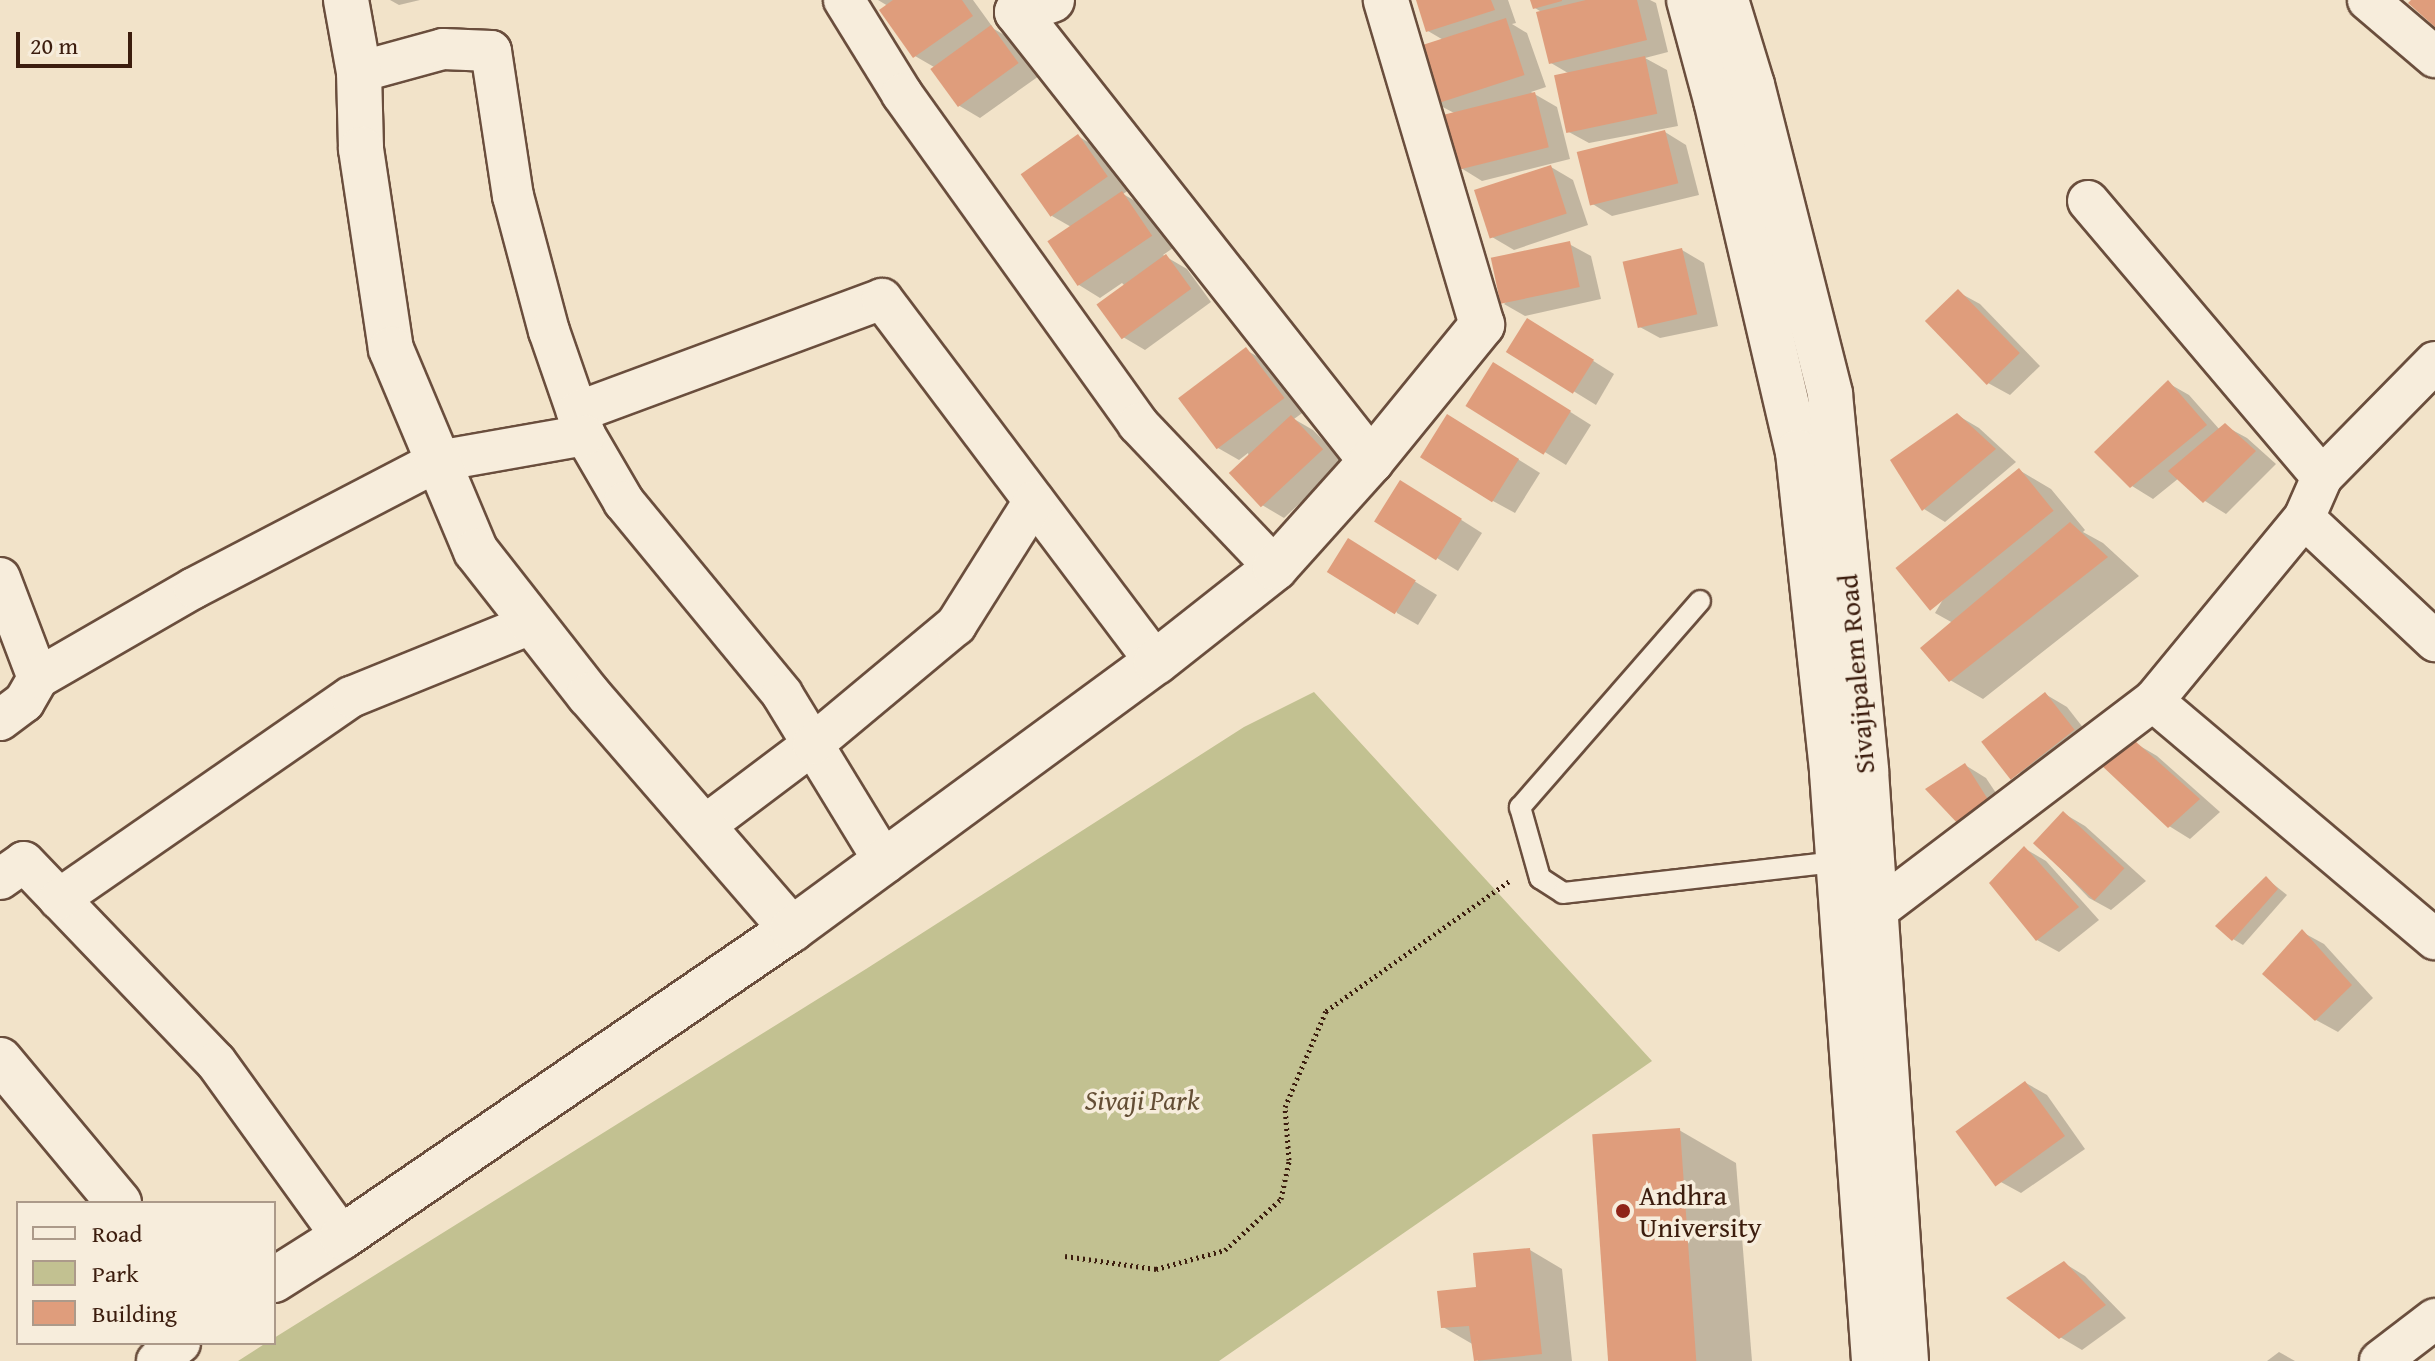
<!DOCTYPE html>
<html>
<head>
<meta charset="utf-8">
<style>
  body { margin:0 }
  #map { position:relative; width:2435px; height:1361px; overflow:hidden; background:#f2e3c9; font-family:"Gentium Book Plus",serif }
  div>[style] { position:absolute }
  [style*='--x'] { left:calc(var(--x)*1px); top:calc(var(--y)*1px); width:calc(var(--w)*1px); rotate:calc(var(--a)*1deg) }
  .green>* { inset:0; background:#c2c191 }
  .shadow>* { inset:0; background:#0003 }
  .building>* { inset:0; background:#df9d7c; transform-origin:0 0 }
  .path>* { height:5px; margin-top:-2.5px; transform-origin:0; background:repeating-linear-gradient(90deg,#3c1d0e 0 2px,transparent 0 6px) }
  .roads { filter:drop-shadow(2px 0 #6a4e3d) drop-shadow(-2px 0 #6a4e3d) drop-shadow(0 2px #6a4e3d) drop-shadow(0 -2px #6a4e3d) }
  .lane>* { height:20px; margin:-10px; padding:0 10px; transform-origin:10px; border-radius:10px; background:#f7eddc }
  .street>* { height:40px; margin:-20px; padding:0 20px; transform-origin:20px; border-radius:20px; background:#f7eddc }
  .secondary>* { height:44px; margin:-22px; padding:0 22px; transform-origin:22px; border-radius:22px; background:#f7eddc }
  .dots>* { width:22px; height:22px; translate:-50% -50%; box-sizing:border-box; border:4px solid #f7eddc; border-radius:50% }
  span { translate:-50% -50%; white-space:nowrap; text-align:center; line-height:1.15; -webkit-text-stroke:7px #f7eddc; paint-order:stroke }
  .street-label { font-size:28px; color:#3c1d0e }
  .park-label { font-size:28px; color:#644e35; font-style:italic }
  .poi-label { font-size:28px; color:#3c1d0e }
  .left { translate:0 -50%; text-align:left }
  .legend { position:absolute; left:16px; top:1201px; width:260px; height:144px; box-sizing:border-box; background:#f7eddc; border:2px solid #ac9a8a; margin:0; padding:10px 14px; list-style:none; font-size:24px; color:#3c1d0e }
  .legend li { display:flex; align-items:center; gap:16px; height:40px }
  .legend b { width:40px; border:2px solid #ac9a8a }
  .scale { position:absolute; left:16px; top:32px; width:116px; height:36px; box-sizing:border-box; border:4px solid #3c1d0e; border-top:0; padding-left:10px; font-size:24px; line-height:28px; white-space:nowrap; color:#3c1d0e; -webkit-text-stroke:6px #f7eddc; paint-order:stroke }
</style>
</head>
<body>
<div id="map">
  <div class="green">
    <div style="clip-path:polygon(1314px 692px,1652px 1061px,1219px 1361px,238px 1361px,266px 1343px,274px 1343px,274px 1338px,866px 969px,1244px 727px)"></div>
  </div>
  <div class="shadow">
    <div style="clip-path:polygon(390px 0,420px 0,399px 5px)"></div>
    <div style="clip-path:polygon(878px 0,973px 0,994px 29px,1013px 40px,1039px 76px,980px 118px,958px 105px,934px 67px,915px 56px,888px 6px)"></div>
    <div style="clip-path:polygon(1418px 0,1508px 0,1516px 23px,1512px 24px,1527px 33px,1546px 87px,1531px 92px,1557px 107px,1570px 159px,1482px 181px,1461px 168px,1456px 114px,1437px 104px,1445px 41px,1428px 31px)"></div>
    <div style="clip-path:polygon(1532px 0,1650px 0,1656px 3px,1668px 52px,1645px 58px,1667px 70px,1678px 126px,1589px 143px,1567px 131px,1568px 73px,1551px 63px,1543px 13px,1535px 8px)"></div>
    <div style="clip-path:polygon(1665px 132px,1686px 145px,1699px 195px,1612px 216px,1591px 203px)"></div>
    <div style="clip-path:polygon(1078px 136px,1099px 149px,1129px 190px,1123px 194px,1144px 206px,1173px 248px,1163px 255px,1187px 269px,1211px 302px,1145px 350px,1123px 337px,1125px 286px,1122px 283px,1100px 298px,1079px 285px,1073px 228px,1052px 216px)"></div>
    <div style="clip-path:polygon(1551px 167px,1573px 180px,1588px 225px,1514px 250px,1492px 237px)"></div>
    <div style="clip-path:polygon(1569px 244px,1591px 256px,1601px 299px,1525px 316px,1504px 304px)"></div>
    <div style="clip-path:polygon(1682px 250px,1704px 263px,1718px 326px,1660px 338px,1638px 326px)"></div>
    <div style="clip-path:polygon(1958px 292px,1980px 304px,2040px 366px,2010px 395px,1988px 383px)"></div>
    <div style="clip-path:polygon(1549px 333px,1614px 374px,1596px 405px,1508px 351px)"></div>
    <div style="clip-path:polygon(1246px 350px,1267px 362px,1305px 411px,1294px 419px,1313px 430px,1344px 462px,1284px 518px,1262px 505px,1248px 453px,1239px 460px,1218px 448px,1180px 398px)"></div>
    <div style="clip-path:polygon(1515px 377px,1591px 425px,1566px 465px,1468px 405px)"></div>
    <div style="clip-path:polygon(2168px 383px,2189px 395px,2220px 430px,2225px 426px,2247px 438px,2276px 464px,2226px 514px,2205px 501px,2179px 478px,2153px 499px,2132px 486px)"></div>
    <div style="clip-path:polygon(1957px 415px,1979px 428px,2016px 462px,1945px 522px,1924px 509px)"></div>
    <div style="clip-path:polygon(1469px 429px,1540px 473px,1515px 513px,1493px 501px)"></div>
    <div style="clip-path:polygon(2019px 470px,2051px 489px,2085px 530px,2083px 532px,2103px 543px,2139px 576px,1983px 699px,1950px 680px,1953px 623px,1935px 613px)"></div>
    <div style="clip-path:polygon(1422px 495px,1482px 533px,1458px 571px,1377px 521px)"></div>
    <div style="clip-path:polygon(1370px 554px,1437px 595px,1418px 625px,1397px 613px)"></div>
    <div style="clip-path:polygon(2045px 694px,2067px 707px,2095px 743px,2018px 779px)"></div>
    <div style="clip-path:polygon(2135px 743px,2157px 756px,2220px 812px,2190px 839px,2169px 826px)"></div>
    <div style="clip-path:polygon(1965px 765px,1986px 778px,2010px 814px,1928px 789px)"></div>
    <div style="clip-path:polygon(2063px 813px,2085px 826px,2146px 881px,2111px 910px,2089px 898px,2035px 842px)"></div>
    <div style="clip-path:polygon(2024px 848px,2046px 861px,2099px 920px,2059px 952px,2037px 940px)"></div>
    <div style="clip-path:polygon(2267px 879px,2287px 895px,2243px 945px,2233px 939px)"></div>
    <div style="clip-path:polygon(2302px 932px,2324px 944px,2373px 998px,2338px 1032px,2316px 1020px)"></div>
    <div style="clip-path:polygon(2026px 1083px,2047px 1095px,2085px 1149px,2021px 1193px,1999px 1181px)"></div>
    <div style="clip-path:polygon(1679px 1130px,1736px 1163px,1752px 1361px,1613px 1361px)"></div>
    <div style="clip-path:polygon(1530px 1250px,1562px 1269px,1572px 1361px,1478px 1361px,1474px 1345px,1443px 1327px,1478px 1289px)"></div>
    <div style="clip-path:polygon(2064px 1263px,2085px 1276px,2126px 1318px,2082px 1350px,2060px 1337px)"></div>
    <div style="clip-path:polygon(2279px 1352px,2295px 1361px,2267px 1361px)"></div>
  </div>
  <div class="building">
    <div style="clip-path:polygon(893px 0,962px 0,973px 16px,913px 58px,879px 10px)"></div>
    <div style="clip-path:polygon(1416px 0,1491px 0,1495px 10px,1426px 32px)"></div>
    <div style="clip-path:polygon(1530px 0,1562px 0,1562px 1px,1533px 9px)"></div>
    <div style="clip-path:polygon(1586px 0,1637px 0,1647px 40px,1549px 64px,1536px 12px)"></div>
    <div style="clip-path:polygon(2411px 0,2435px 0,2435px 27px,2408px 3px)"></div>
    <div style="left:1506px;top:18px;width:60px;height:95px;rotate:72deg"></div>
    <div style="left:991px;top:25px;width:47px;height:75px;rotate:54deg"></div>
    <div style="left:1645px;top:56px;width:59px;height:93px;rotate:78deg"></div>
    <div style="left:1535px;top:92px;width:57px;height:93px;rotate:76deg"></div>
    <div style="left:1665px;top:130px;width:55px;height:91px;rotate:76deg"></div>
    <div style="left:1078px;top:134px;width:52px;height:70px;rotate:55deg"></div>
    <div style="left:1551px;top:165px;width:51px;height:81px;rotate:72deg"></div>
    <div style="left:1122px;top:191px;width:54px;height:90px;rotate:56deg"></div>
    <div style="left:1570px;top:241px;width:47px;height:81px;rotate:78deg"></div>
    <div style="left:1682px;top:248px;width:68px;height:61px;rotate:77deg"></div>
    <div style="left:1166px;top:254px;width:43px;height:86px;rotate:54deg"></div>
    <div style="left:1958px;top:289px;width:89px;height:46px;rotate:46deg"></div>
    <div style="left:1527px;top:318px;width:79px;height:40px;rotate:32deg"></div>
    <div style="left:1246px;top:347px;width:64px;height:85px;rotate:53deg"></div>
    <div style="left:1493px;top:362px;width:92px;height:52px;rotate:32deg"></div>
    <div style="clip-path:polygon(2168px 380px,2207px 425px,2130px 488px,2094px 452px)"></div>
    <div style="clip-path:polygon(1957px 413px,1996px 449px,1922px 511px,1890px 460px)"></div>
    <div style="left:1447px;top:414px;width:85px;height:51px;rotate:32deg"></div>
    <div style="left:1291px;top:415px;width:47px;height:85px;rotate:47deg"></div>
    <div style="clip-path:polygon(2225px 423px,2256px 451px,2203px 503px,2168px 471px)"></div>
    <div style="left:2019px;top:468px;width:55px;height:159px;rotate:51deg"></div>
    <div style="left:1400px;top:480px;width:73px;height:49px;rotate:32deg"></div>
    <div style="clip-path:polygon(2070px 522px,2108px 557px,1949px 682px,1920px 648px)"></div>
    <div style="left:1348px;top:538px;width:80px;height:40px;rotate:32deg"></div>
    <div style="left:2045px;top:692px;width:48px;height:81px;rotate:52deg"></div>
    <div style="clip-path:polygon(2135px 741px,2200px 799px,2168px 828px,2100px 764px)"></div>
    <div style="clip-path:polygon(1965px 763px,1989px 801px,1961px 827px,1925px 789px)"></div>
    <div style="left:2063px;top:811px;width:84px;height:44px;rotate:43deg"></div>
    <div style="clip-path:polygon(2024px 846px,2079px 907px,2036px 941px,1989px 883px)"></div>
    <div style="clip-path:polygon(2266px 876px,2278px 889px,2232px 941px,2215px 926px)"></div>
    <div style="clip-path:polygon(2302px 929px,2352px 985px,2315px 1021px,2262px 974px)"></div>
    <div style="left:2025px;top:1081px;width:68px;height:86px;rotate:54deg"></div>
    <div style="left:1680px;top:1128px;width:234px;height:88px;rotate:86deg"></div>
    <div style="clip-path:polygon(1530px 1248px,1542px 1354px,1474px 1361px,1469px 1326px,1441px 1328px,1437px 1291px,1476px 1287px,1473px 1253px)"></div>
    <div style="clip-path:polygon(2064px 1261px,2106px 1305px,2059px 1339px,2006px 1298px)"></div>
  </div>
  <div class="path">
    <div style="--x:1065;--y:1256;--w:92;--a:8.1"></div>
    <div style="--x:1156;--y:1269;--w:72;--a:-15.4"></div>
    <div style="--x:1225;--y:1250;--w:76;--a:-42.3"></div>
    <div style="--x:1281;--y:1199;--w:40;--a:-78"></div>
    <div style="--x:1289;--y:1160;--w:53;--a:-94.3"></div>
    <div style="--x:1285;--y:1107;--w:104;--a:-66.9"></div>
    <div style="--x:1326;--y:1011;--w:227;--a:-35.3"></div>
  </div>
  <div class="roads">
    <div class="lane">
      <div style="--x:1700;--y:601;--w:274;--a:131.1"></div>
      <div style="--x:1520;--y:807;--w:74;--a:74.3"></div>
      <div style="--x:1540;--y:878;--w:27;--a:33"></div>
      <div style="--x:1563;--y:893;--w:283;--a:-6.5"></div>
    </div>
    <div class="street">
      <div style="--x:844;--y:0;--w:110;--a:58.3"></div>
      <div style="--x:902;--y:94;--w:406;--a:54.4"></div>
      <div style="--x:1138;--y:424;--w:199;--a:46.4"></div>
      <div style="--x:2368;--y:0;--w:88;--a:40.4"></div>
      <div style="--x:359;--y:72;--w:87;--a:-15.3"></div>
      <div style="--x:443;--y:49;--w:48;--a:2.4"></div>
      <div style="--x:491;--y:51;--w:147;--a:81.4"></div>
      <div style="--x:513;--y:196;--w:140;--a:75.1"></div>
      <div style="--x:549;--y:331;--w:110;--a:70.9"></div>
      <div style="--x:585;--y:435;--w:78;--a:59.8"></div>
      <div style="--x:624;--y:502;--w:249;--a:50.5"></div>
      <div style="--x:782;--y:694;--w:198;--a:58.6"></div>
      <div style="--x:2088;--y:201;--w:362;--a:49.7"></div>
      <div style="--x:2435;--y:362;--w:161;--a:134.5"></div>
      <div style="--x:2322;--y:477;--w:45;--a:113.7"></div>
      <div style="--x:2304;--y:518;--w:237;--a:129.5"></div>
      <div style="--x:2153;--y:701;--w:369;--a:40.2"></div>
      <div style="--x:577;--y:412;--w:325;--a:-20.3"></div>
      <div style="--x:882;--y:299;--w:455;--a:53"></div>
      <div style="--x:2304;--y:518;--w:180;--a:43.2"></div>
      <div style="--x:0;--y:578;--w:107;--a:69.2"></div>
      <div style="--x:38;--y:678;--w:28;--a:120"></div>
      <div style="--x:24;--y:702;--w:30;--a:143"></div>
      <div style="--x:38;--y:678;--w:180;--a:-30"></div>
      <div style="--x:194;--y:588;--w:275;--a:-27.5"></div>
      <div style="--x:438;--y:461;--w:149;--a:-10"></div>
      <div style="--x:703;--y:827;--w:138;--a:-37"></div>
      <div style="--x:813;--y:744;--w:186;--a:-39.8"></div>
      <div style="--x:956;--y:625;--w:146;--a:-57.8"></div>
      <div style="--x:0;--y:879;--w:29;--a:-35"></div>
      <div style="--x:24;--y:862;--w:277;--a:46.2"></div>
      <div style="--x:216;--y:1062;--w:216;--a:54.2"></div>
      <div style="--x:59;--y:899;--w:355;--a:-34.7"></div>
      <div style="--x:351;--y:697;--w:196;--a:-22.1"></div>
      <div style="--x:1848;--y:916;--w:28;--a:-10"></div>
      <div style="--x:1876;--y:911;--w:348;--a:-37.2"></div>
      <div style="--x:157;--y:1361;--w:29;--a:-38"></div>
      <div style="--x:2380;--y:1361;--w:69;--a:-37.4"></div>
    </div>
    <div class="secondary">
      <div style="--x:346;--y:0;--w:73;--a:79.8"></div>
      <div style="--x:359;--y:72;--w:77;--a:88.5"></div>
      <div style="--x:361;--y:149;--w:202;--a:81.5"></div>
      <div style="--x:391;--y:349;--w:219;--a:67.2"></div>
      <div style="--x:476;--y:551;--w:183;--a:51.9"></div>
      <div style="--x:589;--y:695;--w:310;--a:49.1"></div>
      <div style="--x:1052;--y:0;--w:37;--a:161"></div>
      <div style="--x:1017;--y:12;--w:572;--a:51.75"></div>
      <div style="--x:1689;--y:0;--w:104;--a:74.9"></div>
      <div style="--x:1716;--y:100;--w:361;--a:76.9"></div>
      <div style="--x:1798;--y:452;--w:322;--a:83.9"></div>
      <div style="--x:1832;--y:772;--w:590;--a:85.92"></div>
      <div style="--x:1726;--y:0;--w:89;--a:73"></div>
      <div style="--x:1752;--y:85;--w:319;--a:75.8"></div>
      <div style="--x:1830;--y:394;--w:379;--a:84.5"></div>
      <div style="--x:1866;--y:771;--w:591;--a:86.12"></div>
      <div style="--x:0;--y:1060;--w:186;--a:50.2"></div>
      <div style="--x:274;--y:1280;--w:80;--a:-32.3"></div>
      <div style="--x:342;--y:1237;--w:545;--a:-34.39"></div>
      <div style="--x:792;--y:929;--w:451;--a:-36.3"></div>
      <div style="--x:1156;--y:662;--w:152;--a:-38.3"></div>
      <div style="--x:1275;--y:568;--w:144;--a:-48.1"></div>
      <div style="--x:1371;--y:461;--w:176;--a:-50.8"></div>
      <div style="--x:1482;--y:325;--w:339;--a:-106.5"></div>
    </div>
  </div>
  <div class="dots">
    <div style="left:1623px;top:1211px;background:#8f2418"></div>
  </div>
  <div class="street-label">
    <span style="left:1856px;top:674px;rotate:-95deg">Sivajipalem Road</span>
  </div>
  <div class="park-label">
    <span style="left:1142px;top:1100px">Sivaji Park</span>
  </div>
  <div class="poi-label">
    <span class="left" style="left:1639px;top:1211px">Andhra<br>University</span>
  </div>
  <ul class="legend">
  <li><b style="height:10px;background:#f7eddc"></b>Road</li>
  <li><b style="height:22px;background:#c2c191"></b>Park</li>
  <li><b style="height:22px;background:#df9d7c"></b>Building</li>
  </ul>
  <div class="scale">20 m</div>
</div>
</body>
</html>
